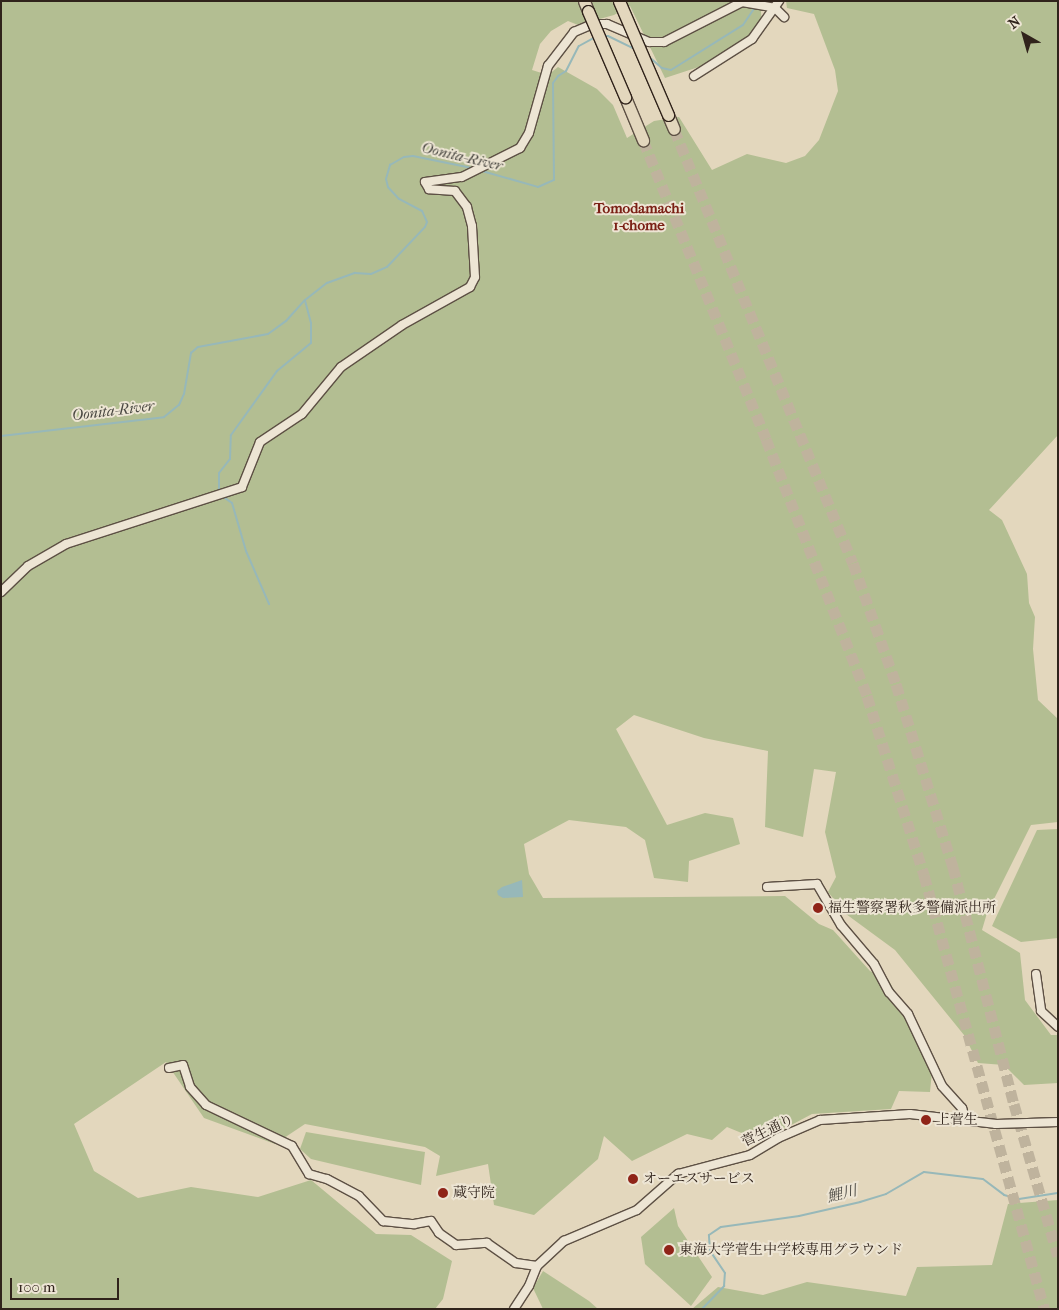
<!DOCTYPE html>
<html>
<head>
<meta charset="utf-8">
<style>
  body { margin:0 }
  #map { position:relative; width:1059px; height:1310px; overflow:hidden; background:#e3d7bd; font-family:"IM FELL French Canon","Noto Serif JP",serif }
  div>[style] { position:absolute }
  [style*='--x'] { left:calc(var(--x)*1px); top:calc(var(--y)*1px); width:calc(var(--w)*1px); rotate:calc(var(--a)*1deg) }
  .green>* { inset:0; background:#b3be92 }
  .water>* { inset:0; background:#97b8b9 }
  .stream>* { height:2px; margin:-1px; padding:0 1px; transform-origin:1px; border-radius:1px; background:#97b8b9 }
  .highway-tunnel>* { height:11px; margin-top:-5.5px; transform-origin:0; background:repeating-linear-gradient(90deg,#bfb39d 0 11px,transparent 0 16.5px) }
  .roads { filter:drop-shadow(1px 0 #5d5044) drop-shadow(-1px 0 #5d5044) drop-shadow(0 1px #5d5044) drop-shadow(0 -1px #5d5044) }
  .minor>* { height:8px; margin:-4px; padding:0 4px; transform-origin:4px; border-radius:4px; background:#ede5d4 }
  .highway>* { height:11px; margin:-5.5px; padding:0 5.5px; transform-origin:5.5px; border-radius:5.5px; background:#e3d7bd }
  .bridges { filter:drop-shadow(1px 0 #30231b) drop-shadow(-1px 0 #30231b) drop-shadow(0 1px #30231b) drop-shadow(0 -1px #30231b) }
  .highway-bridge>* { height:11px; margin:-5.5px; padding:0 5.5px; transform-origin:5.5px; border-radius:5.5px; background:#e3d7bd }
  .dots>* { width:14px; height:14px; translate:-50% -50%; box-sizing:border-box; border:2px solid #ede5d4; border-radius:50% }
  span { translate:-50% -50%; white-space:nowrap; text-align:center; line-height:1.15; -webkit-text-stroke:4px #ede5d4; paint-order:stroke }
  .poi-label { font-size:14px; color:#30231b }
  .left { translate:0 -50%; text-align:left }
  .street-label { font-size:14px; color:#30231b }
  .water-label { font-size:15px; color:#4a4842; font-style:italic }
  .neighbourhood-label { font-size:15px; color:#7a1f14; font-weight:700 }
  .frame { position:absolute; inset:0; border:2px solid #30231b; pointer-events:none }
  .north { position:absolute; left:999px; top:10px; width:50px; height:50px; -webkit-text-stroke:4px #ede5d4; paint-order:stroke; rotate:322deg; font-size:14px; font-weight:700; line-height:20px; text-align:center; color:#30231b }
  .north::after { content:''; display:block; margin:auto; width:18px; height:22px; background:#30231b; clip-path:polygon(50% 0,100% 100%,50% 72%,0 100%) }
  .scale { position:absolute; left:10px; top:1278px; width:109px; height:22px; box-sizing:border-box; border:2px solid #30231b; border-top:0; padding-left:6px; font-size:15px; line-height:18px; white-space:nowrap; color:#30231b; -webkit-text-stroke:4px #ede5d4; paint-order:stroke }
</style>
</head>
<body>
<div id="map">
  <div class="green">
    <div style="clip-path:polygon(1px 1px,760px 1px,762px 23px,748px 39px,711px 63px,665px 78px,630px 6px,614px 15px,578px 25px,568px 21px,551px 31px,540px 44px,532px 70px,548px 75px,558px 67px,597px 89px,613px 105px,627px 138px,654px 121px,679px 117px,712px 170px,747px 154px,786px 163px,805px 156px,819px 140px,838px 91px,835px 70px,814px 14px,787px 8px,786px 1px,1058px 1px,1058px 435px,989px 510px,1002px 520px,1027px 574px,1029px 603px,1035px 617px,1033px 649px,1038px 700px,1058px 719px,1058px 822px,1031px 825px,987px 913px,982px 930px,1020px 953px,1025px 1000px,1051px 1035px,1058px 1035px,1058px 1083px,1024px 1085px,1004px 1065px,978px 1063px,964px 1035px,895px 950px,846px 914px,828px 892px,836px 877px,825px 832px,836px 772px,814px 769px,803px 837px,765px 827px,768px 751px,704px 738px,634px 715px,616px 729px,667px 825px,705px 813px,733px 818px,740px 844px,689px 861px,688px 882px,654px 878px,645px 840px,626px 827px,569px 820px,524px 844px,529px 874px,543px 898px,785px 896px,819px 924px,833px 930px,870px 971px,888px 979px,933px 1061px,930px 1092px,899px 1091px,891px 1109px,812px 1114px,761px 1141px,727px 1127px,712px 1140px,687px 1134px,632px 1161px,604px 1136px,598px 1159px,534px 1215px,494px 1205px,488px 1164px,436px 1176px,440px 1156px,425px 1147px,305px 1124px,275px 1144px,204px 1118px,166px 1062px,74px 1124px,94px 1171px,138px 1198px,191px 1187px,258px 1197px,311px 1180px,376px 1234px,411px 1235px,452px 1261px,443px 1299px,435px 1309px,1px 1309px)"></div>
    <div style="clip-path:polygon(1058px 829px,1058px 938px,1021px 942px,992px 926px,1037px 830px)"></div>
    <div style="clip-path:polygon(306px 1132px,425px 1152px,421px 1185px,311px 1159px,300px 1149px)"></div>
    <div style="clip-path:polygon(1058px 1200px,1058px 1309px,692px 1309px,718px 1287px,763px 1295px,807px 1282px,906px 1296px,917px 1267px,992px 1265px,1008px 1204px)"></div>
    <div style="clip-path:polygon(674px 1208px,678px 1226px,712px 1277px,691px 1306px,645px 1264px,641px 1237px)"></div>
    <div style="clip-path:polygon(543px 1271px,589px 1301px,598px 1309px,543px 1309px,533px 1288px)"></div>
  </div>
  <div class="water">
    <div style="clip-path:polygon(522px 880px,523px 897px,503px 898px,498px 895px,497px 891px,502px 887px)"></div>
  </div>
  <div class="stream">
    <div style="--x:603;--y:36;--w:5;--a:0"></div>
    <div style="--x:608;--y:36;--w:30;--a:26"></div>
    <div style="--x:648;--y:56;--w:18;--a:41"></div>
    <div style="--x:662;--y:68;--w:9;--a:13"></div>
    <div style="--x:671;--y:70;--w:85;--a:-32"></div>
    <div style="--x:743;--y:25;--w:22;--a:-56"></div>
    <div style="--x:482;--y:171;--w:58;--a:15.9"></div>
    <div style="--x:538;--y:187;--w:17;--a:-24"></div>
    <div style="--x:554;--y:180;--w:97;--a:-90.6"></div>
    <div style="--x:553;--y:83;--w:9;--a:-54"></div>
    <div style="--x:558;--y:76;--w:9;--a:-32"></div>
    <div style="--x:566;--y:71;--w:28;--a:-63"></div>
    <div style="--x:579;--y:46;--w:18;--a:-29"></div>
    <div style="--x:1;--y:436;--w:164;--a:-6.6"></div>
    <div style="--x:164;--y:417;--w:19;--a:-39"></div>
    <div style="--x:179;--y:405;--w:12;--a:-66"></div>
    <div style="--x:184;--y:394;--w:42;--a:-80.3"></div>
    <div style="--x:191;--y:353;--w:9;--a:-41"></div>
    <div style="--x:198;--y:347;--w:71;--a:-10.5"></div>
    <div style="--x:268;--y:334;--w:22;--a:-36"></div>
    <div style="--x:286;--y:321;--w:28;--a:-48"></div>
    <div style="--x:305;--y:300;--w:28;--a:-38"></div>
    <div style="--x:327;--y:283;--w:30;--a:-20"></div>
    <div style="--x:355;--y:273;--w:16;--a:4"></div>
    <div style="--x:371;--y:274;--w:17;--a:-24"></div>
    <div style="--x:387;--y:267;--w:55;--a:-46.5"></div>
    <div style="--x:425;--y:227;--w:5;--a:-68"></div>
    <div style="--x:427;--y:222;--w:12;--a:-114"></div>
    <div style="--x:422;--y:211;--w:26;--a:-152"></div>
    <div style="--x:399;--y:199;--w:16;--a:-133"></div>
    <div style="--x:388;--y:187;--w:8;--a:-104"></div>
    <div style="--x:386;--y:179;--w:15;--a:-74"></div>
    <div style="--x:390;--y:165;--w:16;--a:-30"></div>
    <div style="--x:404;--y:157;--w:9;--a:-6"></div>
    <div style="--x:413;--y:156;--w:60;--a:11.5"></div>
    <div style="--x:219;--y:491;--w:18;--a:-90"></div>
    <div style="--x:219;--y:473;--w:18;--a:-52"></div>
    <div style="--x:230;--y:459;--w:24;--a:-88"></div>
    <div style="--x:231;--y:435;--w:79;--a:-54.3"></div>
    <div style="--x:277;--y:371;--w:44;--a:-39.5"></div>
    <div style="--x:311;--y:343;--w:20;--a:-90"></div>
    <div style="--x:311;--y:323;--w:23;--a:-105"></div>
    <div style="--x:222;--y:496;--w:12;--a:35"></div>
    <div style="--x:232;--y:503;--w:50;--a:73.7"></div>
    <div style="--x:246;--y:551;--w:58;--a:66.5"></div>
    <div style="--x:702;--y:1309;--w:32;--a:-46"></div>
    <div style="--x:724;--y:1286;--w:13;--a:-86"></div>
    <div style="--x:725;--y:1273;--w:27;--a:-124"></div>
    <div style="--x:710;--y:1251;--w:16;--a:-94"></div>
    <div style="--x:709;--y:1235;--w:14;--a:-34"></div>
    <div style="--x:721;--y:1227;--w:79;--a:-8"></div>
    <div style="--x:799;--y:1216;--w:63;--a:-12.9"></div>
    <div style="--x:860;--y:1202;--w:27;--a:-17"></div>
    <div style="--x:886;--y:1194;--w:44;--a:-30.1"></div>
    <div style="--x:924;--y:1172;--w:59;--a:6.8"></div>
    <div style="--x:983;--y:1179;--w:26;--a:37"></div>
    <div style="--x:1004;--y:1195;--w:16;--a:15"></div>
    <div style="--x:1019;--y:1199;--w:39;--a:-9"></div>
  </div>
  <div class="highway-tunnel">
    <div style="--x:674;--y:129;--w:469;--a:67.6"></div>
    <div style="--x:853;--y:563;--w:128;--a:70.4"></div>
    <div style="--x:896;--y:684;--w:192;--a:72.7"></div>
    <div style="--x:953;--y:867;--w:245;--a:75.6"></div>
    <div style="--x:1014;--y:1104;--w:158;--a:73.9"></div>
    <div style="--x:643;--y:140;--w:323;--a:67.6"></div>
    <div style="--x:766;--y:439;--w:276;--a:68.5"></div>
    <div style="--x:867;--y:696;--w:188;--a:72.3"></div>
    <div style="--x:924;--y:875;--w:450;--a:74.5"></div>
  </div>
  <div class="roads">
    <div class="minor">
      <div style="--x:694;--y:76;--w:69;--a:-32.5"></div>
      <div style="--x:752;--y:39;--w:47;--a:-54.6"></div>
      <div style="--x:1;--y:592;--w:37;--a:-44"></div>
      <div style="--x:28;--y:566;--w:44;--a:-30.1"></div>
      <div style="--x:66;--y:544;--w:185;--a:-17.9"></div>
      <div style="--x:242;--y:487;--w:48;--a:-68.2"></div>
      <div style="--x:260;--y:442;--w:50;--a:-33.7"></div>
      <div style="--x:302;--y:414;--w:61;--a:-50.3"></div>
      <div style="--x:341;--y:367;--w:74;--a:-34.5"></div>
      <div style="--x:402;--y:325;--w:78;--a:-29.2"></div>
      <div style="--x:470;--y:287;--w:11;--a:-63"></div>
      <div style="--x:475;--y:277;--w:51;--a:-93.4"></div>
      <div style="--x:472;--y:226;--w:20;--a:-105"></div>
      <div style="--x:467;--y:207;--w:20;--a:-127"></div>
      <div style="--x:455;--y:191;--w:26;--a:-176"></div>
      <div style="--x:429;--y:189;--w:8;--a:-120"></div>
      <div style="--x:425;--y:182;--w:37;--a:-8"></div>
      <div style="--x:462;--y:177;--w:65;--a:-26.6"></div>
      <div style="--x:520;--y:148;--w:17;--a:-59"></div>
      <div style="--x:529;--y:133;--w:70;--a:-74.2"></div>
      <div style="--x:548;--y:66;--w:43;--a:-52.6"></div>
      <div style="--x:574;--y:32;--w:21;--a:-23"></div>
      <div style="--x:593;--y:24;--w:14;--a:0"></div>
      <div style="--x:607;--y:24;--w:46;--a:23.2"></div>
      <div style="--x:649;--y:42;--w:15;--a:0"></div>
      <div style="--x:664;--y:42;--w:88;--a:-27.1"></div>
      <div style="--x:742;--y:2;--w:34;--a:10"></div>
      <div style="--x:775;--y:8;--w:13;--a:45"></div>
      <div style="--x:767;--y:887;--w:50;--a:-3.4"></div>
      <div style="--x:817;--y:884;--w:48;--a:59.7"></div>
      <div style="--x:841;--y:925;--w:51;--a:49.8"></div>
      <div style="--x:874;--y:964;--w:32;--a:62"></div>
      <div style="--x:889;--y:992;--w:29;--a:49"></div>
      <div style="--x:908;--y:1014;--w:80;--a:64.7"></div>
      <div style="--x:942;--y:1086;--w:30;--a:48"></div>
      <div style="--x:962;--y:1108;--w:13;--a:72"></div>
      <div style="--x:1036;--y:974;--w:37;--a:82"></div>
      <div style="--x:1041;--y:1011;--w:23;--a:43"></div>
      <div style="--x:169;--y:1068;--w:14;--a:-12"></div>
      <div style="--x:183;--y:1065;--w:23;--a:72"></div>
      <div style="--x:190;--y:1087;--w:24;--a:48"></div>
      <div style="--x:206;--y:1105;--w:95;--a:25.5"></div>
      <div style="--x:292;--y:1146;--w:33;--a:59"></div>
      <div style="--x:309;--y:1174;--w:19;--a:16"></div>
      <div style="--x:327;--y:1179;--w:36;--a:28"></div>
      <div style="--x:359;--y:1196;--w:35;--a:46"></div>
      <div style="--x:383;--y:1221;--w:31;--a:6"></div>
      <div style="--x:414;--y:1224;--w:17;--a:-10"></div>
      <div style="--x:431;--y:1221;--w:14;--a:56"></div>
      <div style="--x:439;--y:1233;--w:21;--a:35"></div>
      <div style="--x:456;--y:1245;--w:31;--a:-4"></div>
      <div style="--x:487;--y:1243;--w:35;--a:35"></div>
      <div style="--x:516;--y:1263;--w:21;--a:8"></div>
      <div style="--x:514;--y:1309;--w:27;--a:-57"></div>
      <div style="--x:529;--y:1286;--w:22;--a:-68"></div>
      <div style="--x:537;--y:1266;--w:37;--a:-43"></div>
      <div style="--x:564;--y:1241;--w:79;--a:-23"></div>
      <div style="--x:637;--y:1210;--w:55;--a:-41.3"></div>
      <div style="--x:678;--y:1174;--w:74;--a:-14.8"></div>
      <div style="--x:750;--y:1155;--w:33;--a:-31"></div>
      <div style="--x:778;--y:1138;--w:46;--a:-23.2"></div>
      <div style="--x:820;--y:1120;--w:90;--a:-3.8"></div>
      <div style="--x:910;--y:1114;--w:87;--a:6.6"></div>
      <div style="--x:996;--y:1124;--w:62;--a:-1.8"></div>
    </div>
    <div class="highway">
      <div style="--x:584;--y:1;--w:11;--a:68"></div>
      <div style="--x:625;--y:97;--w:47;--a:67.3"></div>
      <div style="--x:668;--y:115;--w:15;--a:67"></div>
    </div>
  </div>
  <div class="bridges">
    <div class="highway-bridge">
      <div style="--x:619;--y:1;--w:124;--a:66.7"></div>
      <div style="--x:588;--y:11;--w:94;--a:66.7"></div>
    </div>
  </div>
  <div class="dots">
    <div style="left:818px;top:908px;background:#8f2418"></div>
    <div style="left:926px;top:1120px;background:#8f2418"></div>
    <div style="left:633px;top:1179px;background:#8f2418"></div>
    <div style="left:443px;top:1193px;background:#8f2418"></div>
    <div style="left:669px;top:1250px;background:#8f2418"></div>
  </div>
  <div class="poi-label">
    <span class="left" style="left:828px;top:908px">福生警察署秋多警備派出所</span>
    <span class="left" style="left:936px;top:1120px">上菅生</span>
    <span class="left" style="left:643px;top:1179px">オーエスサービス</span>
    <span class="left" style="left:453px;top:1193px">蔵守院</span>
    <span class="left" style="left:679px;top:1250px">東海大学菅生中学校専用グラウンド</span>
  </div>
  <div class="street-label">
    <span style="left:768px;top:1131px;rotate:-26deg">菅生通り</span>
  </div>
  <div class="water-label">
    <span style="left:462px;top:157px;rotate:13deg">Oonita-River</span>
    <span style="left:113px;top:411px;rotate:-7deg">Oonita-River</span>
    <span style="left:842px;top:1194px;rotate:-13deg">鯉川</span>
  </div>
  <div class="neighbourhood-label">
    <span style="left:639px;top:217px">Tomodamachi<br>1-chome</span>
  </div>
  <div class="frame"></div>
  <div class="north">N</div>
  <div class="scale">100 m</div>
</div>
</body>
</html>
